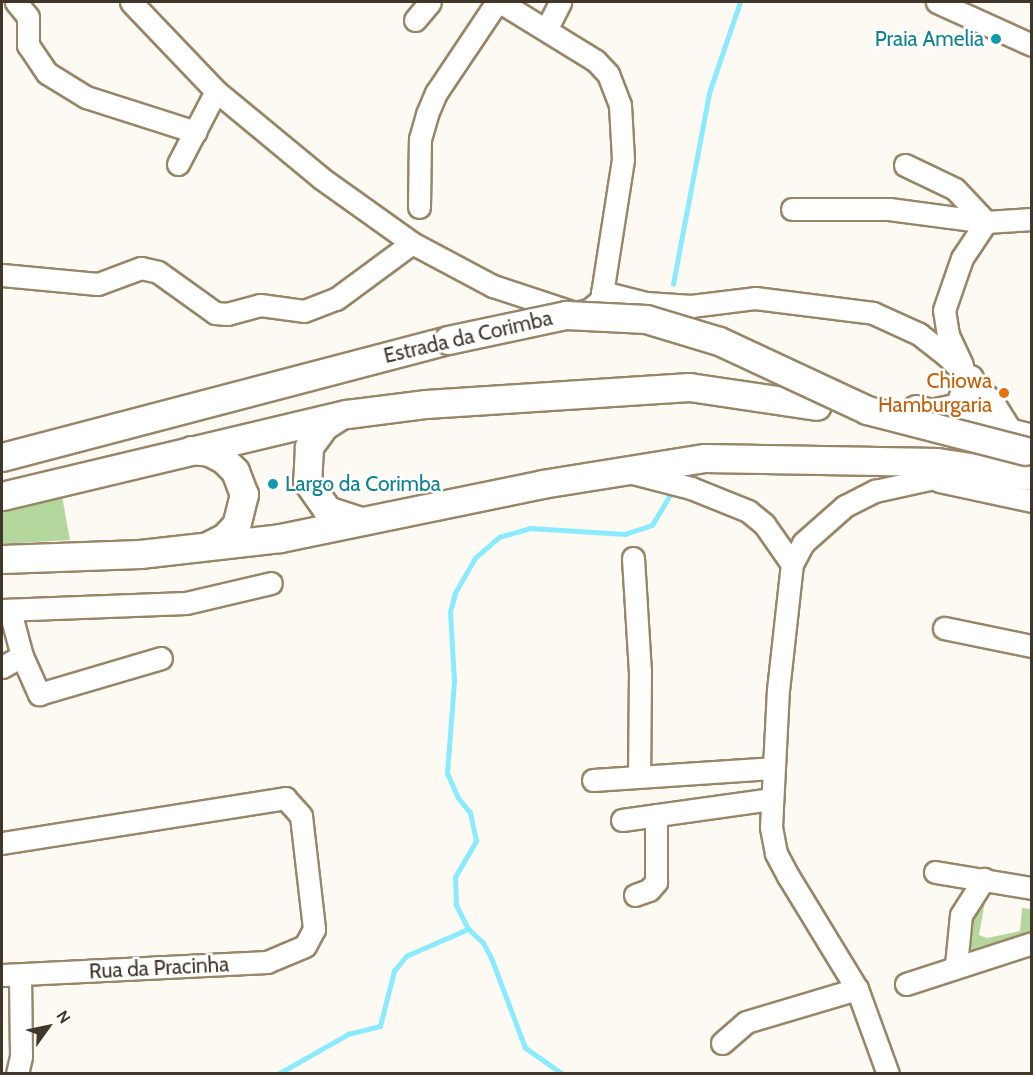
<!DOCTYPE html>
<html>
<head>
<meta charset="utf-8">
<style>
  body { margin:0 }
  #map { position:relative; width:1033px; height:1075px; overflow:hidden; background:#fdf9f3; font-family:Cabin,sans-serif }
  div>[style] { position:absolute }
  [style*='--x'] { left:calc(var(--x)*1px); top:calc(var(--y)*1px); width:calc(var(--w)*1px); rotate:calc(var(--a)*1deg) }
  .green>* { inset:0; background:#b4d79d }
  .stream>* { height:4.5px; margin:-2.25px; padding:0 2.25px; transform-origin:2.25px; border-radius:2.25px; background:#8aebff }
  .roads { filter:drop-shadow(2px 0 #998567) drop-shadow(-2px 0 #998567) drop-shadow(0 2px #998567) drop-shadow(0 -2px #998567) }
  .minor>* { height:21px; margin:-10.5px; padding:0 10.5px; transform-origin:10.5px; border-radius:10.5px; background:#fff }
  .major>* { height:27px; margin:-13.5px; padding:0 13.5px; transform-origin:13.5px; border-radius:13.5px; background:#fff }
  .bridges { filter:drop-shadow(2px 0 #998567) drop-shadow(-2px 0 #998567) drop-shadow(0 2px #998567) drop-shadow(0 -2px #998567) }
  .major-bridge>* { height:27px; margin:-13.5px; padding:0 13.5px; transform-origin:13.5px; border-radius:13.5px; background:#fff }
  .dots>* { width:16px; height:16px; translate:-50% -50%; box-sizing:border-box; border:3px solid #fff; border-radius:50% }
  span { translate:-50% -50%; white-space:nowrap; text-align:center; line-height:1.15; -webkit-text-stroke:5px #fff; paint-order:stroke }
  .culture-label { font-size:21px; color:#0d838f }
  .right { translate:-100% -50%; text-align:right }
  .left { translate:0 -50%; text-align:left }
  .street-label { font-size:21px; color:#40372a }
  .food-label { font-size:21px; color:#c56008 }
  .frame { position:absolute; inset:0; border:3px solid #40372a; pointer-events:none }
  .north { position:absolute; left:18px; top:997px; width:60px; height:60px; -webkit-text-stroke:4px #fff; paint-order:stroke; rotate:57deg; font-size:16px; font-weight:700; line-height:24px; text-align:center; color:#40372a }
  .north::after { content:''; display:block; margin:auto; width:21px; height:27px; background:#40372a; clip-path:polygon(50% 0,100% 100%,50% 72%,0 100%) }
</style>
</head>
<body>
<div id="map">
  <div class="green">
    <div style="clip-path:polygon(62px 496px,70px 540px,2px 544px,2px 507px)"></div>
    <div style="clip-path:polygon(982px 899px,985px 901px,979px 935px,987px 938px,1020px 931px,1022px 908px,1031px 909px,1031px 936px,969px 951px,965px 947px,969px 915px)"></div>
  </div>
  <div class="stream">
    <div style="--x:673;--y:284;--w:194;--a:-79.3"></div>
    <div style="--x:709;--y:93;--w:96;--a:-71.2"></div>
    <div style="--x:278;--y:1074;--w:81;--a:-29.7"></div>
    <div style="--x:348;--y:1034;--w:33;--a:-14"></div>
    <div style="--x:380;--y:1026;--w:57;--a:-75.7"></div>
    <div style="--x:394;--y:971;--w:19;--a:-51"></div>
    <div style="--x:406;--y:956;--w:68;--a:-23.5"></div>
    <div style="--x:562;--y:1074;--w:45;--a:-144.9"></div>
    <div style="--x:525;--y:1048;--w:96;--a:-110.7"></div>
    <div style="--x:491;--y:958;--w:17;--a:-118"></div>
    <div style="--x:483;--y:943;--w:21;--a:-137"></div>
    <div style="--x:468;--y:929;--w:27;--a:-117"></div>
    <div style="--x:456;--y:905;--w:28;--a:-92"></div>
    <div style="--x:455;--y:877;--w:42;--a:-59.7"></div>
    <div style="--x:476;--y:841;--w:29;--a:-102"></div>
    <div style="--x:470;--y:813;--w:19;--a:-129"></div>
    <div style="--x:458;--y:798;--w:27;--a:-114"></div>
    <div style="--x:447;--y:773;--w:92;--a:-85.6"></div>
    <div style="--x:454;--y:681;--w:69;--a:-93.3"></div>
    <div style="--x:450;--y:612;--w:20;--a:-75"></div>
    <div style="--x:455;--y:593;--w:40;--a:-60.3"></div>
    <div style="--x:475;--y:558;--w:32;--a:-41"></div>
    <div style="--x:499;--y:537;--w:32;--a:-16"></div>
    <div style="--x:530;--y:528;--w:95;--a:3.6"></div>
    <div style="--x:625;--y:534;--w:28;--a:-18"></div>
    <div style="--x:652;--y:525;--w:35;--a:-59"></div>
  </div>
  <div class="roads">
    <div class="minor">
      <div style="--x:16;--y:2;--w:19;--a:51"></div>
      <div style="--x:28;--y:17;--w:28;--a:90"></div>
      <div style="--x:28;--y:45;--w:34;--a:56"></div>
      <div style="--x:47;--y:73;--w:46;--a:31.6"></div>
      <div style="--x:86;--y:97;--w:115;--a:17.7"></div>
      <div style="--x:131;--y:2;--w:123;--a:46.3"></div>
      <div style="--x:216;--y:91;--w:136;--a:39.6"></div>
      <div style="--x:321;--y:178;--w:112;--a:35.5"></div>
      <div style="--x:412;--y:243;--w:92;--a:28"></div>
      <div style="--x:493;--y:286;--w:86;--a:18.2"></div>
      <div style="--x:575;--y:313;--w:14;--a:-12"></div>
      <div style="--x:589;--y:310;--w:16;--a:-40"></div>
      <div style="--x:601;--y:300;--w:143;--a:-81.1"></div>
      <div style="--x:623;--y:159;--w:54;--a:-93.2"></div>
      <div style="--x:620;--y:105;--w:33;--a:-111"></div>
      <div style="--x:608;--y:74;--w:18;--a:-133"></div>
      <div style="--x:596;--y:61;--w:113;--a:-148.4"></div>
      <div style="--x:937;--y:2;--w:104;--a:24.4"></div>
      <div style="--x:415;--y:20;--w:23;--a:-50"></div>
      <div style="--x:547;--y:28;--w:29;--a:-63"></div>
      <div style="--x:178;--y:164;--w:82;--a:-62.5"></div>
      <div style="--x:905;--y:165;--w:55;--a:25.6"></div>
      <div style="--x:955;--y:189;--w:45;--a:46.8"></div>
      <div style="--x:419;--y:207;--w:68;--a:-89.2"></div>
      <div style="--x:420;--y:139;--w:26;--a:-74"></div>
      <div style="--x:427;--y:114;--w:23;--a:-67"></div>
      <div style="--x:436;--y:93;--w:110;--a:-56.2"></div>
      <div style="--x:792;--y:209;--w:97;--a:0"></div>
      <div style="--x:889;--y:209;--w:98;--a:7.6"></div>
      <div style="--x:2;--y:275;--w:96;--a:5.4"></div>
      <div style="--x:98;--y:284;--w:46;--a:-20.4"></div>
      <div style="--x:141;--y:268;--w:17;--a:13"></div>
      <div style="--x:158;--y:272;--w:70;--a:35.7"></div>
      <div style="--x:215;--y:313;--w:12;--a:5"></div>
      <div style="--x:227;--y:314;--w:34;--a:-15"></div>
      <div style="--x:260;--y:305;--w:44;--a:7.8"></div>
      <div style="--x:304;--y:311;--w:34;--a:-21"></div>
      <div style="--x:336;--y:299;--w:94;--a:-36.4"></div>
      <div style="--x:602;--y:292;--w:45;--a:14"></div>
      <div style="--x:646;--y:303;--w:45;--a:3.8"></div>
      <div style="--x:691;--y:306;--w:64;--a:-7.1"></div>
      <div style="--x:755;--y:298;--w:119;--a:7.2"></div>
      <div style="--x:873;--y:313;--w:51;--a:24.5"></div>
      <div style="--x:919;--y:334;--w:34;--a:38"></div>
      <div style="--x:946;--y:355;--w:66;--a:45"></div>
      <div style="--x:993;--y:402;--w:36;--a:58"></div>
      <div style="--x:962;--y:365;--w:33;--a:-115"></div>
      <div style="--x:948;--y:335;--w:25;--a:-99"></div>
      <div style="--x:944;--y:310;--w:55;--a:-70.9"></div>
      <div style="--x:962;--y:258;--w:43;--a:-56.3"></div>
      <div style="--x:986;--y:222;--w:46;--a:-3.7"></div>
      <div style="--x:633;--y:473;--w:60;--a:14.5"></div>
      <div style="--x:691;--y:488;--w:61;--a:22"></div>
      <div style="--x:748;--y:511;--w:21;--a:39"></div>
      <div style="--x:764;--y:524;--w:49;--a:55"></div>
      <div style="--x:939;--y:481;--w:95;--a:12.1"></div>
      <div style="--x:633;--y:558;--w:113;--a:86.5"></div>
      <div style="--x:640;--y:671;--w:105;--a:90.5"></div>
      <div style="--x:2;--y:610;--w:184;--a:-2.2"></div>
      <div style="--x:186;--y:603;--w:87;--a:-13.2"></div>
      <div style="--x:10;--y:611;--w:47;--a:75.1"></div>
      <div style="--x:22;--y:656;--w:42;--a:65.9"></div>
      <div style="--x:39;--y:694;--w:127;--a:-16.4"></div>
      <div style="--x:944;--y:628;--w:90;--a:11.6"></div>
      <div style="--x:2;--y:667;--w:23;--a:-29"></div>
      <div style="--x:593;--y:780;--w:179;--a:-3.8"></div>
      <div style="--x:622;--y:820;--w:150;--a:-8"></div>
      <div style="--x:2;--y:843;--w:287;--a:-9"></div>
      <div style="--x:285;--y:798;--w:24;--a:48"></div>
      <div style="--x:301;--y:816;--w:114;--a:83.4"></div>
      <div style="--x:314;--y:929;--w:19;--a:118"></div>
      <div style="--x:305;--y:946;--w:41;--a:157.2"></div>
      <div style="--x:267;--y:962;--w:265;--a:177.2"></div>
      <div style="--x:935;--y:872;--w:98;--a:9.4"></div>
      <div style="--x:635;--y:895;--w:15;--a:-20"></div>
      <div style="--x:649;--y:890;--w:11;--a:-49"></div>
      <div style="--x:656;--y:882;--w:67;--a:-90"></div>
      <div style="--x:956;--y:965;--w:50;--a:-84.3"></div>
      <div style="--x:961;--y:915;--w:43;--a:-57.4"></div>
      <div style="--x:906;--y:984;--w:133;--a:-18"></div>
      <div style="--x:722;--y:1043;--w:32;--a:-41"></div>
      <div style="--x:746;--y:1022;--w:116;--a:-16.6"></div>
      <div style="--x:17;--y:1074;--w:18;--a:-77"></div>
      <div style="--x:21;--y:1056;--w:81;--a:-90.7"></div>
      <div style="--x:888;--y:1074;--w:90;--a:-110"></div>
      <div style="--x:857;--y:989;--w:132;--a:-121.4"></div>
      <div style="--x:788;--y:876;--w:26;--a:-118"></div>
      <div style="--x:776;--y:853;--w:26;--a:-101"></div>
      <div style="--x:771;--y:827;--w:137;--a:-87.1"></div>
      <div style="--x:778;--y:690;--w:127;--a:-83.7"></div>
      <div style="--x:792;--y:564;--w:24;--a:-62"></div>
      <div style="--x:803;--y:543;--w:56;--a:-41.4"></div>
      <div style="--x:845;--y:506;--w:34;--a:-27"></div>
      <div style="--x:875;--y:491;--w:93;--a:-12.4"></div>
    </div>
    <div class="major">
      <div style="--x:916;--y:409;--w:120;--a:14"></div>
      <div style="--x:931;--y:413;--w:29;--a:-12"></div>
      <div style="--x:959;--y:407;--w:30;--a:-70"></div>
      <div style="--x:338;--y:417;--w:17;--a:147"></div>
      <div style="--x:324;--y:426;--w:26;--a:126"></div>
      <div style="--x:309;--y:447;--w:34;--a:93"></div>
      <div style="--x:307;--y:481;--w:35;--a:55"></div>
      <div style="--x:327;--y:510;--w:35;--a:18"></div>
      <div style="--x:191;--y:450;--w:18;--a:6"></div>
      <div style="--x:209;--y:452;--w:16;--a:27"></div>
      <div style="--x:223;--y:459;--w:17;--a:45"></div>
      <div style="--x:235;--y:471;--w:25;--a:69"></div>
      <div style="--x:244;--y:494;--w:32;--a:104"></div>
      <div style="--x:236;--y:525;--w:16;--a:133"></div>
      <div style="--x:225;--y:537;--w:20;--a:153"></div>
      <div style="--x:2;--y:457;--w:461;--a:-14.7"></div>
      <div style="--x:2;--y:496;--w:355;--a:-13.4"></div>
      <div style="--x:347;--y:414;--w:80;--a:-7.2"></div>
      <div style="--x:426;--y:404;--w:264;--a:-3.7"></div>
      <div style="--x:689;--y:387;--w:129;--a:8.4"></div>
      <div style="--x:2;--y:559;--w:138;--a:-2.1"></div>
      <div style="--x:140;--y:554;--w:141;--a:-6.5"></div>
      <div style="--x:280;--y:538;--w:268;--a:-11.6"></div>
      <div style="--x:542;--y:484;--w:165;--a:-9.1"></div>
      <div style="--x:705;--y:458;--w:232;--a:1"></div>
      <div style="--x:937;--y:462;--w:96;--a:8.4"></div>
    </div>
  </div>
  <div class="bridges">
    <div class="major-bridge">
      <div style="--x:448;--y:340;--w:121;--a:-12"></div>
      <div style="--x:566;--y:315;--w:80;--a:2.9"></div>
      <div style="--x:646;--y:319;--w:76;--a:16.8"></div>
      <div style="--x:719;--y:341;--w:163;--a:25"></div>
      <div style="--x:867;--y:410;--w:163;--a:14.5"></div>
    </div>
  </div>
  <div class="dots">
    <div style="left:996px;top:39px;background:#0f9aa8"></div>
    <div style="left:1004px;top:393px;background:#e8710a"></div>
    <div style="left:273px;top:484px;background:#0f9aa8"></div>
  </div>
  <div class="culture-label">
    <span class="right" style="left:984px;top:39px">Praia Amelia</span>
    <span class="left" style="left:285px;top:484px">Largo da Corimba</span>
  </div>
  <div class="street-label">
    <span style="left:468px;top:337px;rotate:-13deg">Estrada da Corimba</span>
    <span style="left:159px;top:968px;rotate:-3deg">Rua da Pracinha</span>
  </div>
  <div class="food-label">
    <span class="right" style="left:992px;top:393px">Chiowa<br>Hamburgaria</span>
  </div>
  <div class="frame"></div>
  <div class="north">N</div>
</div>
</body>
</html>
